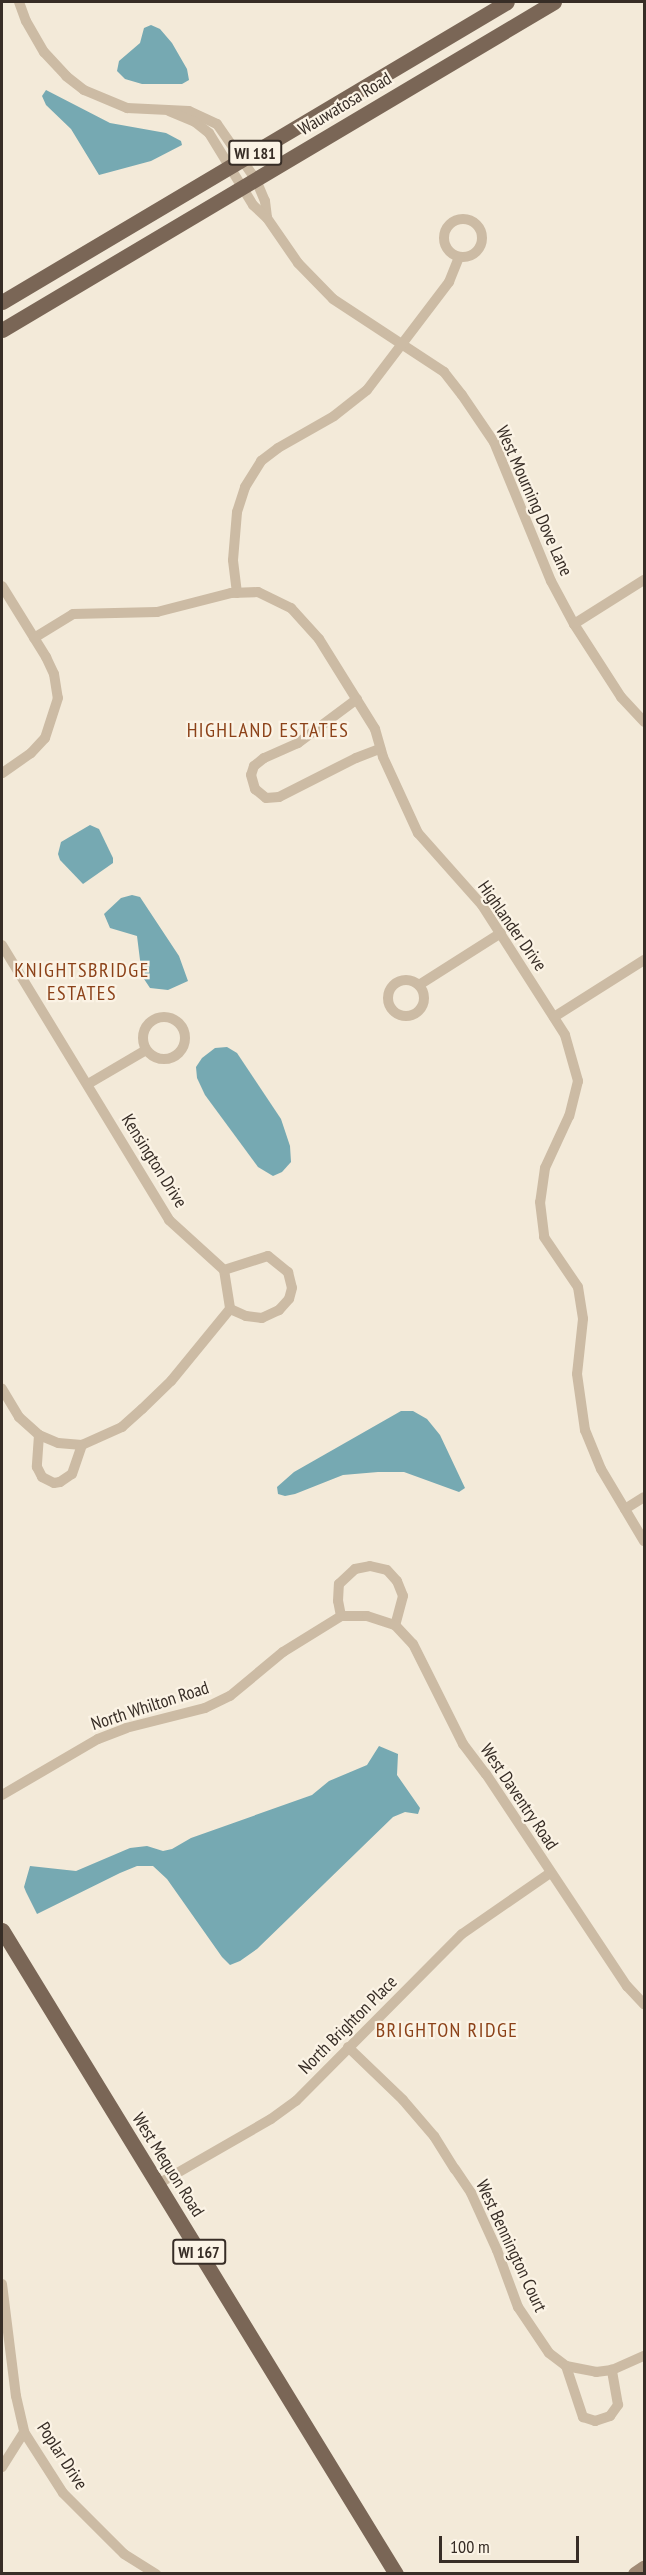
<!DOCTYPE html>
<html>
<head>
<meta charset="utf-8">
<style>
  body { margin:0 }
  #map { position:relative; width:646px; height:2575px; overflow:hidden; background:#f3ead9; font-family:"PT Sans Narrow",sans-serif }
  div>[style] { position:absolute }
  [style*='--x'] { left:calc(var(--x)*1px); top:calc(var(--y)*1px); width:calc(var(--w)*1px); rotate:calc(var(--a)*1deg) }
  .water>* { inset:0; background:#76a9b2 }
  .street>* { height:10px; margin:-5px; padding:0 5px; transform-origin:5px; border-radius:5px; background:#ccbba4 }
  .street>.ring { margin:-5px; padding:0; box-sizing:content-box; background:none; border:10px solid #ccbba4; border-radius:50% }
  .secondary>* { height:14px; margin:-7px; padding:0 7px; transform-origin:7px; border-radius:7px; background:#a08a75 }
  .primary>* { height:15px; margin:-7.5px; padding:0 7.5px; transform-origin:7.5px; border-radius:7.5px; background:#7a6656 }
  span { translate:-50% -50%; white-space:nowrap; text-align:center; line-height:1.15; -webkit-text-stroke:4.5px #fbf3e5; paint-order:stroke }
  .shield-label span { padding:2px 4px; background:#fbf3e5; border:2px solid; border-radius:4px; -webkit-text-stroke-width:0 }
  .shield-label { font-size:16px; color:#372d26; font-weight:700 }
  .street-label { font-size:18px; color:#372d26 }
  .neighbourhood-label { font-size:20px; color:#8c4219; letter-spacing:1.5px }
  .frame { position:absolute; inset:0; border:3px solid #372d26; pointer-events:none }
  .scale { position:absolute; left:439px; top:2536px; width:140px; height:27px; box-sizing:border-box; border:3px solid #372d26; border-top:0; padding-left:8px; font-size:18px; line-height:21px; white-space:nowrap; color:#372d26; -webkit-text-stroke:4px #fbf3e5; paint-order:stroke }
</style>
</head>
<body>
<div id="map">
  <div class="water">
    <div style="clip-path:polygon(151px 25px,160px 29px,172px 43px,187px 69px,189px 80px,182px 84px,142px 84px,125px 79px,117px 71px,119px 61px,140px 43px,144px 28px)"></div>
    <div style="clip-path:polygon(46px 90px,110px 123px,166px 133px,181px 141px,182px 145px,151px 161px,99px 175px,71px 129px,46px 105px,42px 96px)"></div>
    <div style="clip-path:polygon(90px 825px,99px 829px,113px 858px,113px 863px,83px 884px,60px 860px,58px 854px,61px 842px)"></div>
    <div style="clip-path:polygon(132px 895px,140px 897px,179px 956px,188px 981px,168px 990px,150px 988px,142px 976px,137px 936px,110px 928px,104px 914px,121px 898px)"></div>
    <div style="clip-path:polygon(227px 1047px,237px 1053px,281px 1119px,290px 1146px,291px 1162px,282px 1172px,273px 1176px,258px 1167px,205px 1095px,197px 1078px,196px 1067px,202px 1058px,215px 1048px)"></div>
    <div style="clip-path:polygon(401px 1411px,413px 1411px,427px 1419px,440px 1435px,465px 1488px,459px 1492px,404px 1472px,378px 1472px,343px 1475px,295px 1494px,285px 1496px,278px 1494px,277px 1487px,294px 1472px)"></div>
    <div style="clip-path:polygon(379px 1746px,398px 1754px,397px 1775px,420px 1808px,418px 1814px,405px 1812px,393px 1817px,257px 1949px,240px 1961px,230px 1965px,222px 1957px,167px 1879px,153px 1866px,137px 1866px,120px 1873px,37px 1914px,26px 1892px,24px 1887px,30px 1866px,76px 1871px,130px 1848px,147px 1846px,163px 1851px,172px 1849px,191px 1838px,312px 1795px,329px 1781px,367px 1765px)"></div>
  </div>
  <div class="street">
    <div style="--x:19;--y:2;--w:20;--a:70"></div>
    <div style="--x:26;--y:21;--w:36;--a:60"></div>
    <div style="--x:44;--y:52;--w:33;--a:47"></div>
    <div style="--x:66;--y:76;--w:23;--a:38"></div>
    <div style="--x:84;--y:90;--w:47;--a:22.7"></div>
    <div style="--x:127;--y:108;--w:62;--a:2.8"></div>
    <div style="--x:189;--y:111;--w:31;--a:25"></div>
    <div style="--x:217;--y:124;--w:68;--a:55.1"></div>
    <div style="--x:256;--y:180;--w:23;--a:67"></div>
    <div style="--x:265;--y:201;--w:17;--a:83"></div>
    <div style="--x:267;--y:218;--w:19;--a:-137"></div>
    <div style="--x:253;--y:205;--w:84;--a:-121.4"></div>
    <div style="--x:209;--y:133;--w:18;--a:-142"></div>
    <div style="--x:195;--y:122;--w:28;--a:-157"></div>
    <div style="--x:267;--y:218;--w:55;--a:55.4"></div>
    <div style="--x:298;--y:263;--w:50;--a:45.8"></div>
    <div style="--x:333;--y:299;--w:133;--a:33.3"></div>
    <div style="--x:444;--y:372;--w:29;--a:52"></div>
    <div style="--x:462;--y:395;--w:57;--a:55.8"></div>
    <div style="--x:494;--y:442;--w:150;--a:67.7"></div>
    <div style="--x:551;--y:581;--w:49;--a:61.9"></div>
    <div style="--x:574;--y:624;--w:87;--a:57.2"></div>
    <div style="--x:621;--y:697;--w:34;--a:47"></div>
    <div class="ring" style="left:444px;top:219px;width:28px;height:28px"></div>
    <div style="--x:2;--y:586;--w:84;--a:58.2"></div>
    <div style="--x:46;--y:657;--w:19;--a:65"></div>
    <div style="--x:54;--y:674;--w:24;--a:81"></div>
    <div style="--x:58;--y:698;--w:42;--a:108"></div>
    <div style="--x:45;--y:738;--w:21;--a:133"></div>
    <div style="--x:31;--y:753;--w:35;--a:145"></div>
    <div style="--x:237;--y:593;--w:33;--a:-97"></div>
    <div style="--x:233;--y:560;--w:48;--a:-85.2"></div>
    <div style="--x:237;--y:512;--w:26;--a:-72"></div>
    <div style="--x:245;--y:487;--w:31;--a:-58"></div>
    <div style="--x:261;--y:461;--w:21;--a:-37"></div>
    <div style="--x:278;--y:448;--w:64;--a:-29.7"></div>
    <div style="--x:334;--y:416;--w:42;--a:-38.2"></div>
    <div style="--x:367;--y:390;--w:136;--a:-52.8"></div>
    <div style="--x:449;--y:282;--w:27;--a:-68"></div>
    <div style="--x:574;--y:624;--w:83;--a:-32.2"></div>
    <div style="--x:34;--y:638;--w:46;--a:-31.6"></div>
    <div style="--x:73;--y:614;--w:84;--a:-1.4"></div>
    <div style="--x:157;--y:612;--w:76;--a:-14.4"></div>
    <div style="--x:231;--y:593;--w:27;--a:-2"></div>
    <div style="--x:258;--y:592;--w:37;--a:26"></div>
    <div style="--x:291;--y:608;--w:42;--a:47.9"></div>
    <div style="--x:319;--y:639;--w:106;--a:58.1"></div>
    <div style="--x:375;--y:729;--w:29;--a:74"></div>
    <div style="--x:383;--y:757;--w:84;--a:65.3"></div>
    <div style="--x:418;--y:833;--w:96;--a:48.4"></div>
    <div style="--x:482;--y:905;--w:154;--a:57.4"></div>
    <div style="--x:565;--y:1035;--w:48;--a:74.2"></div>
    <div style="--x:578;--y:1081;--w:36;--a:104"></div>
    <div style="--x:569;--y:1116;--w:57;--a:114.8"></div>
    <div style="--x:545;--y:1168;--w:34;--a:98"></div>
    <div style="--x:540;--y:1202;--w:35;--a:83"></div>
    <div style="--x:544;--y:1237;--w:60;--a:55.8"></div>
    <div style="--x:578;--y:1287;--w:32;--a:81"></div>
    <div style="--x:583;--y:1319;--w:55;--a:96.2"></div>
    <div style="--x:577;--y:1374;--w:57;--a:81.9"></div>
    <div style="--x:585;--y:1430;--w:42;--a:67.7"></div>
    <div style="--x:601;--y:1469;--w:84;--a:59.2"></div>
    <div style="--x:357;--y:699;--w:74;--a:143.3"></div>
    <div style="--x:298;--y:743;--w:37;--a:156"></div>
    <div style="--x:264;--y:758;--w:13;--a:141"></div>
    <div style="--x:254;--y:766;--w:9;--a:108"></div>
    <div style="--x:251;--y:775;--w:15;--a:74"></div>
    <div style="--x:255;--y:789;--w:14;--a:39"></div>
    <div style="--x:266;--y:798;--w:13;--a:-4"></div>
    <div style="--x:279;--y:797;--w:86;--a:-26.9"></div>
    <div style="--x:356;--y:758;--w:26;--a:-21"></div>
    <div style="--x:2;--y:945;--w:322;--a:58.7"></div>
    <div style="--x:169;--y:1220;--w:74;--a:42.3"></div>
    <div style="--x:224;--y:1270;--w:39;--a:81"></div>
    <div style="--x:230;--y:1309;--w:93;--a:129.3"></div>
    <div style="--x:171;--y:1381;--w:40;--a:136"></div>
    <div style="--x:142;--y:1409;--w:27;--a:138"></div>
    <div style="--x:122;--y:1427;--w:44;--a:155.8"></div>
    <div style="--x:82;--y:1445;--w:24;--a:-175"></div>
    <div style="--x:58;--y:1443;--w:21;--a:-157"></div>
    <div style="--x:39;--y:1435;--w:27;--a:-138"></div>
    <div style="--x:19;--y:1417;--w:33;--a:-121"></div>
    <div class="ring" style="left:388px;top:980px;width:26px;height:26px"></div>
    <div style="--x:419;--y:985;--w:97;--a:-32.4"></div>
    <div style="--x:554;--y:1017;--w:107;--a:-32.3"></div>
    <div class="ring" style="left:143px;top:1017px;width:32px;height:32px"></div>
    <div style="--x:88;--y:1084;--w:67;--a:-30.4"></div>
    <div style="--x:224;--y:1270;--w:46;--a:-17.7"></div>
    <div style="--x:268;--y:1256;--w:26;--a:39"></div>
    <div style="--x:288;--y:1272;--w:16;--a:76"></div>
    <div style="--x:292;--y:1288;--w:11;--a:105"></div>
    <div style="--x:289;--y:1299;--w:15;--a:132"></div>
    <div style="--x:279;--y:1310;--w:19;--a:155"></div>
    <div style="--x:262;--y:1318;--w:16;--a:-173"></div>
    <div style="--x:246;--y:1316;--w:17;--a:-156"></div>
    <div style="--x:39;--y:1435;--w:32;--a:94"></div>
    <div style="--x:37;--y:1467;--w:11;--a:63"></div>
    <div style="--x:42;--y:1477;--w:13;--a:27"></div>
    <div style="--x:54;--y:1483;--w:6;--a:-9"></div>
    <div style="--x:60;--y:1482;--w:14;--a:-34"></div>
    <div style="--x:72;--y:1474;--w:31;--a:-71"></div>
    <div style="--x:625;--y:1509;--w:22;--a:-32"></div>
    <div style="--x:341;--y:1616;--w:15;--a:-101"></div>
    <div style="--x:338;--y:1601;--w:17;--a:-87"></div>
    <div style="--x:339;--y:1584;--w:22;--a:-43"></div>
    <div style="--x:355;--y:1569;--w:15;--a:-11"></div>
    <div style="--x:370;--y:1566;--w:17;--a:13"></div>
    <div style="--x:387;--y:1570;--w:15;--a:48"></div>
    <div style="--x:397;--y:1581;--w:16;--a:68"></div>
    <div style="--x:403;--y:1596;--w:30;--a:105"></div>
    <div style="--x:2;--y:1795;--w:111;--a:-30.3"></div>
    <div style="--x:98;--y:1739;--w:30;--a:-21"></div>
    <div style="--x:126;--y:1728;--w:81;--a:-14.2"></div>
    <div style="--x:205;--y:1708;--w:28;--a:-26"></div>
    <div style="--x:230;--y:1696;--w:69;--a:-39.7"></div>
    <div style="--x:283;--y:1652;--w:68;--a:-31.8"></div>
    <div style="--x:341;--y:1616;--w:26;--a:0"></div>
    <div style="--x:367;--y:1616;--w:29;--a:18"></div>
    <div style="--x:395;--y:1625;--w:26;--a:47"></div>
    <div style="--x:413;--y:1644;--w:112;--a:63.4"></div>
    <div style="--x:463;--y:1744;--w:38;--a:53"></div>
    <div style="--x:486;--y:1774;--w:255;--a:56.4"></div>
    <div style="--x:627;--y:1986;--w:25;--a:47"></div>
    <div style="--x:348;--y:2047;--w:76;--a:43.9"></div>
    <div style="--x:403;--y:2100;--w:48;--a:49.3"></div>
    <div style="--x:434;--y:2136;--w:39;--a:58"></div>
    <div style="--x:455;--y:2169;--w:29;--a:56"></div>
    <div style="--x:471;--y:2193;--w:63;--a:65.5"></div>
    <div style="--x:497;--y:2250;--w:61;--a:69.8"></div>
    <div style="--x:518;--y:2307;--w:55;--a:56"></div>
    <div style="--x:549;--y:2353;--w:21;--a:37"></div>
    <div style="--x:566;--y:2366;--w:31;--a:11"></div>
    <div style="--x:596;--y:2372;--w:16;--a:-7"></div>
    <div style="--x:612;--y:2370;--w:35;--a:-24"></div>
    <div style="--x:158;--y:2184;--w:130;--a:-29.9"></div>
    <div style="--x:271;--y:2119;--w:31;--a:-36"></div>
    <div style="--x:296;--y:2101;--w:235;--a:-45.2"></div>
    <div style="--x:462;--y:1934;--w:107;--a:-34.7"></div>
    <div style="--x:2;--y:2284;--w:113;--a:82.9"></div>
    <div style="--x:16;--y:2396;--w:37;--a:77"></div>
    <div style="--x:24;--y:2432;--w:72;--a:57.4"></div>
    <div style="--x:63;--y:2493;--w:86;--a:45"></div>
    <div style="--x:124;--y:2554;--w:38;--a:32"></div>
    <div style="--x:566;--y:2366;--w:54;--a:71.6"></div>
    <div style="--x:583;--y:2417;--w:13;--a:18"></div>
    <div style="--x:595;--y:2421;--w:16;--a:-18"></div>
    <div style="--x:610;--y:2416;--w:14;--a:-54"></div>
    <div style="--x:618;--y:2405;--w:36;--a:-100"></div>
    <div style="--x:2;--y:2467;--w:41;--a:-57.8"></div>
  </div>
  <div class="secondary">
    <div style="--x:635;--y:2574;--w:11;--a:-34"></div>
  </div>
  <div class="primary">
    <div style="--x:2;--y:302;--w:587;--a:-30.71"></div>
    <div style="--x:2;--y:330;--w:642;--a:-30.72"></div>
    <div style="--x:2;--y:1930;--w:755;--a:58.54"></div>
  </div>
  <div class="shield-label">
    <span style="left:255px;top:153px">WI 181</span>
    <span style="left:199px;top:2252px">WI 167</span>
  </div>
  <div class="street-label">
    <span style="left:345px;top:104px;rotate:-31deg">Wauwatosa Road</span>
    <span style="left:534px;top:501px;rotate:66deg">West Mourning Dove Lane</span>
    <span style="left:512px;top:926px;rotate:55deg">Highlander Drive</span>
    <span style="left:154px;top:1161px;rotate:58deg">Kensington Drive</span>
    <span style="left:150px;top:1706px;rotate:-18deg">North Whilton Road</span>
    <span style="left:519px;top:1797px;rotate:56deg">West Daventry Road</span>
    <span style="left:348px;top:2025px;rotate:-45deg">North Brighton Place</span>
    <span style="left:168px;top:2165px;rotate:58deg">West Mequon Road</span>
    <span style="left:511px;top:2246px;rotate:65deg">West Bennington Court</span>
    <span style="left:62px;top:2456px;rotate:57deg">Poplar Drive</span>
  </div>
  <div class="neighbourhood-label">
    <span style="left:268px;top:730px">HIGHLAND ESTATES</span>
    <span style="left:82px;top:982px">KNIGHTSBRIDGE<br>ESTATES</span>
    <span style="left:447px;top:2030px">BRIGHTON RIDGE</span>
  </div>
  <div class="frame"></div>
  <div class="scale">100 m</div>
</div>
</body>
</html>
